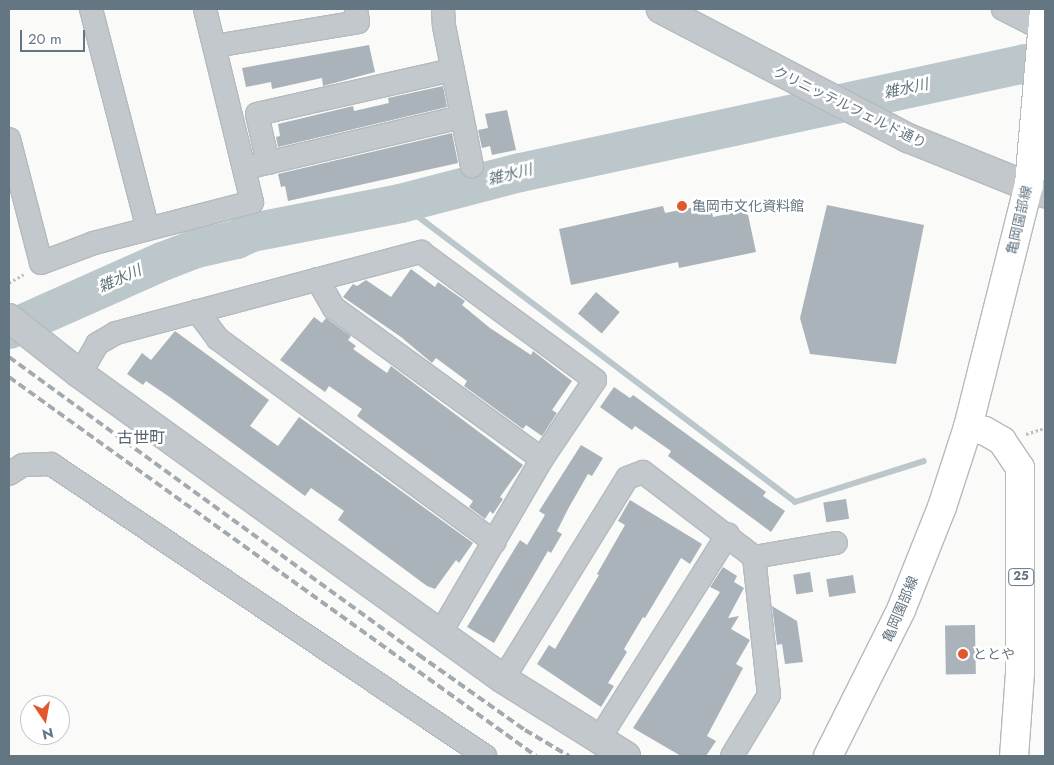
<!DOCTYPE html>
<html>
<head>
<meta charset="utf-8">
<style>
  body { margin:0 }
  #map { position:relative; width:1054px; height:765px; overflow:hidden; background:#fafaf8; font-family:Jost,"Noto Sans JP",sans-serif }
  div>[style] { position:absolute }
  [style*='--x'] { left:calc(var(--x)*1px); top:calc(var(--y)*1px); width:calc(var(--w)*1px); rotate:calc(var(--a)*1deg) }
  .stream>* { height:6px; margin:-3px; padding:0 3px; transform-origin:3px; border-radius:3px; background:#bbc7cb }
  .river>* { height:39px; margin:-19.5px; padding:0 19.5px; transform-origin:19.5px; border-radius:19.5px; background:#bbc7cb }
  .building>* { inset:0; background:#aab3b9; transform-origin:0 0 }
  .path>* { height:3px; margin-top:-1.5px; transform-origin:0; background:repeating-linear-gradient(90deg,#bbbfc2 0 2.5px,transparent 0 5px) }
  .roads { filter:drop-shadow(1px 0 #b5babe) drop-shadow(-1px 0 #b5babe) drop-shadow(0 1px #b5babe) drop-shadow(0 -1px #b5babe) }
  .minor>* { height:22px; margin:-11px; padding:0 11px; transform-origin:11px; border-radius:11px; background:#c3c8cc }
  .tertiary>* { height:28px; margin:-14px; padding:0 14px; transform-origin:14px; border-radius:14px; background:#c3c8cc }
  .primary>* { height:28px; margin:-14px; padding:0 14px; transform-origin:14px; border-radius:14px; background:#fff }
  .rail>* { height:4px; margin-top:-2px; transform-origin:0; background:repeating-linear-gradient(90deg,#a2aab0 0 8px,transparent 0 12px) }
  .dots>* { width:14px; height:14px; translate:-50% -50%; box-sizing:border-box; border:2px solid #fff; border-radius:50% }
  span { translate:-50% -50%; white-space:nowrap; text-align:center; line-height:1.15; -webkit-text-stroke:5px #fff; paint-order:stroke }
  .shield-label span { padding:1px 4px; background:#fff; border:1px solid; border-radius:4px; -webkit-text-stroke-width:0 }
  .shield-label { font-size:12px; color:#657683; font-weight:700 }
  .street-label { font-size:14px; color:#657683 }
  .poi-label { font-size:14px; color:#657683 }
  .left { translate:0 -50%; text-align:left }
  .water-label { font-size:15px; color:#60757c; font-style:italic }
  .quarter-label { font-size:16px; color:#57646e }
  .frame { position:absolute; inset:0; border:10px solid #657683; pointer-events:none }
  .north { position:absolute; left:20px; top:695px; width:50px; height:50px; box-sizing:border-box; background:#fff; border:1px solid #c1c8cd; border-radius:50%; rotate:168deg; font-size:14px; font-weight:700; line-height:20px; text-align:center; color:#657683 }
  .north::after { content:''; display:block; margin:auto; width:18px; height:22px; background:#e4572e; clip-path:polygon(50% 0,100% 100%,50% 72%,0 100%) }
  .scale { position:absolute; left:20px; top:30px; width:65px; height:22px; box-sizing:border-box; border:2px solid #657683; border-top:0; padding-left:6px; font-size:15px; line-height:18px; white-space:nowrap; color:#657683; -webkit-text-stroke:4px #fff; paint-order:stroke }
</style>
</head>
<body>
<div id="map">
  <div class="stream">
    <div style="--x:400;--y:203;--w:495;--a:37.1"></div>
    <div style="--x:795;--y:502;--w:135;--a:-17.6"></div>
  </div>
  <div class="river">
    <div style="--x:9;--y:329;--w:167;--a:-24"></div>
    <div style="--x:162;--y:261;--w:36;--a:-21"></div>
    <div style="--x:196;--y:248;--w:41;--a:-12.7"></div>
    <div style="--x:236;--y:239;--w:17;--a:-25"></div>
    <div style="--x:251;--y:232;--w:152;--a:-11"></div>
    <div style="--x:400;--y:203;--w:124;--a:-14.5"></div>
    <div style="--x:520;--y:172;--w:517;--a:-12.18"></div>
  </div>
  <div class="building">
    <div style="clip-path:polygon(369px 45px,375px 72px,323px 86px,322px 78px,272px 89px,271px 82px,246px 87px,242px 68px)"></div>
    <div style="clip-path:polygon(443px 86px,447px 107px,278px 147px,276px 137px,280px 136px,278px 124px,353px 106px,354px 111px,389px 103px,388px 98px)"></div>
    <div style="clip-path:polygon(507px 110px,516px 150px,492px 155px,490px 146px,482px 148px,478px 130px,488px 128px,485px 114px)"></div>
    <div style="clip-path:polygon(452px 133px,458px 163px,288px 201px,285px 186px,281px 187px,278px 174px)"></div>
    <div style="clip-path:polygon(710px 204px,713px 217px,747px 210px,756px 252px,679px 268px,678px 262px,571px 285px,559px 229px,663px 206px,665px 213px)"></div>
    <div style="clip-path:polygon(827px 205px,924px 225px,896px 364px,810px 354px,800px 318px)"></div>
    <div style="clip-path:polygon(411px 269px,435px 287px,438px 282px,465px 301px,462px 305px,490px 328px,531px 355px,533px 351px,572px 381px,552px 410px,557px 413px,542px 436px,526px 425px,523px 429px,464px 386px,467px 381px,436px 358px,432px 363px,401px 337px,343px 297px,353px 284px,357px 286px,366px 280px,391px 297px)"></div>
    <div style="left:596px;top:292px;width:31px;height:28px;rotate:40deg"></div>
    <div style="clip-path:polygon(314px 317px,322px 323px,326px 318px,351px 336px,348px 340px,356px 346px,353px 349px,387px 373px,391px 366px,523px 465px,500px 497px,503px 499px,493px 514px,490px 511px,485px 519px,469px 507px,473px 501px,357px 416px,362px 409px,329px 386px,325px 392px,280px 360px)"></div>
    <div style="clip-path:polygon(175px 331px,269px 400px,250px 426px,278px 446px,299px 417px,473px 543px,459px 563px,456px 560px,435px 589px,427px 586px,338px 520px,344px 511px,311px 488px,305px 496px,171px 398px,146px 381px,143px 385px,127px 374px,142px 353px,151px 360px)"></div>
    <div style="clip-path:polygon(614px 387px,630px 398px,633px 395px,766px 492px,763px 496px,785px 511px,771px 532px,668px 456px,671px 451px,635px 426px,632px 430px,600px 407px)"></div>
    <div style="clip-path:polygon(581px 445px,603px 458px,592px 476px,588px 474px,568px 509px,557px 531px,562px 534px,551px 553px,548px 551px,494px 643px,467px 627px,520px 540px,527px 545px,545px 515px,539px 511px)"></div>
    <div style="left:846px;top:499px;width:20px;height:23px;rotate:81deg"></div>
    <div style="clip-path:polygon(630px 500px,702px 544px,690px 564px,681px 558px,645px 618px,643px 617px,624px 649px,627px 652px,608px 683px,614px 686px,601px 707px,537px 664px,549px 645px,555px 649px,599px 575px,597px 574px,625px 525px,618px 521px)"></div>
    <div style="clip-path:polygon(723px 567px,737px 576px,734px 582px,744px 588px,728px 618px,739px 616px,731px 629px,750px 640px,736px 664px,743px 668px,707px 736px,716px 741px,706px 756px,681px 756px,633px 728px,720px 592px,710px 587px)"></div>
    <div style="left:810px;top:572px;width:20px;height:17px;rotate:81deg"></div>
    <div style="left:853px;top:575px;width:18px;height:27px;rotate:81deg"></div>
    <div style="clip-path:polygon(772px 606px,797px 621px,803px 662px,785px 664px,782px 644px,777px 645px)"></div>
    <div style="left:975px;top:625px;width:49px;height:30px;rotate:89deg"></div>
  </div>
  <div class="path">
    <div style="--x:9;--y:283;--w:17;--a:-31"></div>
    <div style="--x:1026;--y:434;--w:20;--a:-18"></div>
  </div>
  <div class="roads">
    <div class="minor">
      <div style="--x:91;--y:9;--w:227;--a:75.5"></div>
      <div style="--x:443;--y:9;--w:17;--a:87"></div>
      <div style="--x:444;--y:26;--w:143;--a:78.7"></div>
      <div style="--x:1003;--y:9;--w:44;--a:27.1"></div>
      <div style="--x:215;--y:46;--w:145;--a:-9.5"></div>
      <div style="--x:358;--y:22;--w:13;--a:-99"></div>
      <div style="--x:9;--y:139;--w:128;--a:75.5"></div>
      <div style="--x:41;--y:263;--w:57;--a:-20.7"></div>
      <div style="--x:94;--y:243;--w:163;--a:-14.5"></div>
      <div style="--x:252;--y:202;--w:199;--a:-103.7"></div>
      <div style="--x:268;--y:163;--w:50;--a:-102.7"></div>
      <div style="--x:257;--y:114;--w:201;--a:-12.7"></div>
      <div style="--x:254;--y:166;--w:214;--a:-13.3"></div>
      <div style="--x:317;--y:279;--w:34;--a:60"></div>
      <div style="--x:334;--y:308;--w:257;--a:36"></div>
      <div style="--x:197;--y:311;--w:35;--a:53"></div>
      <div style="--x:218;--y:339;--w:343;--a:36.3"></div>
      <div style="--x:80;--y:374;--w:34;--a:-60"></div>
      <div style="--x:97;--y:344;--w:22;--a:-30"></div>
      <div style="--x:116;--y:333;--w:316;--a:-14.9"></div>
      <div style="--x:421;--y:252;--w:216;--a:36.3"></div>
      <div style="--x:595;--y:380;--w:95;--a:123.9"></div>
      <div style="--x:542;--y:459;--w:200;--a:120.3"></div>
      <div style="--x:9;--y:474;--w:17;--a:-33"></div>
      <div style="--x:23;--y:465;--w:28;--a:-2"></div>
      <div style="--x:51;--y:464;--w:523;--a:33.93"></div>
      <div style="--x:503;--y:679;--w:236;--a:-58.3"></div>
      <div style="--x:627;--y:478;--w:17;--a:-21"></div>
      <div style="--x:643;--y:472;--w:140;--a:37.4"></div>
      <div style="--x:754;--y:557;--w:83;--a:-9.7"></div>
      <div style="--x:599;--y:739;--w:242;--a:-57.8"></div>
      <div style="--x:732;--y:756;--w:71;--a:-58.8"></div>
      <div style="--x:769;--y:695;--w:139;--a:-96.2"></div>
    </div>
    <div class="tertiary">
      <div style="--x:661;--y:9;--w:279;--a:27.6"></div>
      <div style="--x:908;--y:138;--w:148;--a:21.9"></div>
      <div style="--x:9;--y:318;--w:90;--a:38.3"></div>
      <div style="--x:80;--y:374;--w:521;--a:35.79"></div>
      <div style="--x:503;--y:679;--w:145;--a:32"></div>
    </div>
    <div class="primary">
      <div style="--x:968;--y:427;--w:17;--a:13"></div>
      <div style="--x:985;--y:431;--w:20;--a:30"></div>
      <div style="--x:1002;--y:441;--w:32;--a:56"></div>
      <div style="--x:1020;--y:468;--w:205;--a:90"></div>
      <div style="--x:1020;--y:673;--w:83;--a:94.1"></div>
      <div style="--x:828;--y:756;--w:163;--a:-63.4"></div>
      <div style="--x:901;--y:610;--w:111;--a:-68.3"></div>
      <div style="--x:942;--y:507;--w:84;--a:-72"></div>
      <div style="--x:968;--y:427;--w:250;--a:-75.9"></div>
      <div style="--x:1029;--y:185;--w:177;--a:-85.1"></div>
    </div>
  </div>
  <div class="rail">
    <div style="--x:9;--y:357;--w:507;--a:36.01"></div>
    <div style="--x:419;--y:655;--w:130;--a:35.3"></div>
    <div style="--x:525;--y:730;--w:51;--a:30.6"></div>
    <div style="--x:9;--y:377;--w:649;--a:35.72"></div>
  </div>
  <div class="dots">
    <div style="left:682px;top:206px;background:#e4572e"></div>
    <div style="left:963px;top:654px;background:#e4572e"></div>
  </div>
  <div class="shield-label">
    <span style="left:1021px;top:577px">25</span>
  </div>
  <div class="street-label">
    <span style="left:850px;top:107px;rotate:26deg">クリニッテルフェルド通り</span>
    <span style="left:1019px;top:220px;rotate:-77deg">亀岡園部線</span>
    <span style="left:900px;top:609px;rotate:-67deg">亀岡園部線</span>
  </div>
  <div class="poi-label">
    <span class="left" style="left:692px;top:206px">亀岡市文化資料館</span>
    <span class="left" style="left:973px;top:654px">ととや</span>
  </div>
  <div class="water-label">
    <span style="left:906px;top:89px;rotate:-12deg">雑水川</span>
    <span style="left:510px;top:175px;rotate:-14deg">雑水川</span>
    <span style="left:120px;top:279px;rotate:-24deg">雑水川</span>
  </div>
  <div class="quarter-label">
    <span style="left:141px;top:438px">古世町</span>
  </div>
  <div class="frame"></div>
  <div class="north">N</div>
  <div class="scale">20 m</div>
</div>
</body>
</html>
